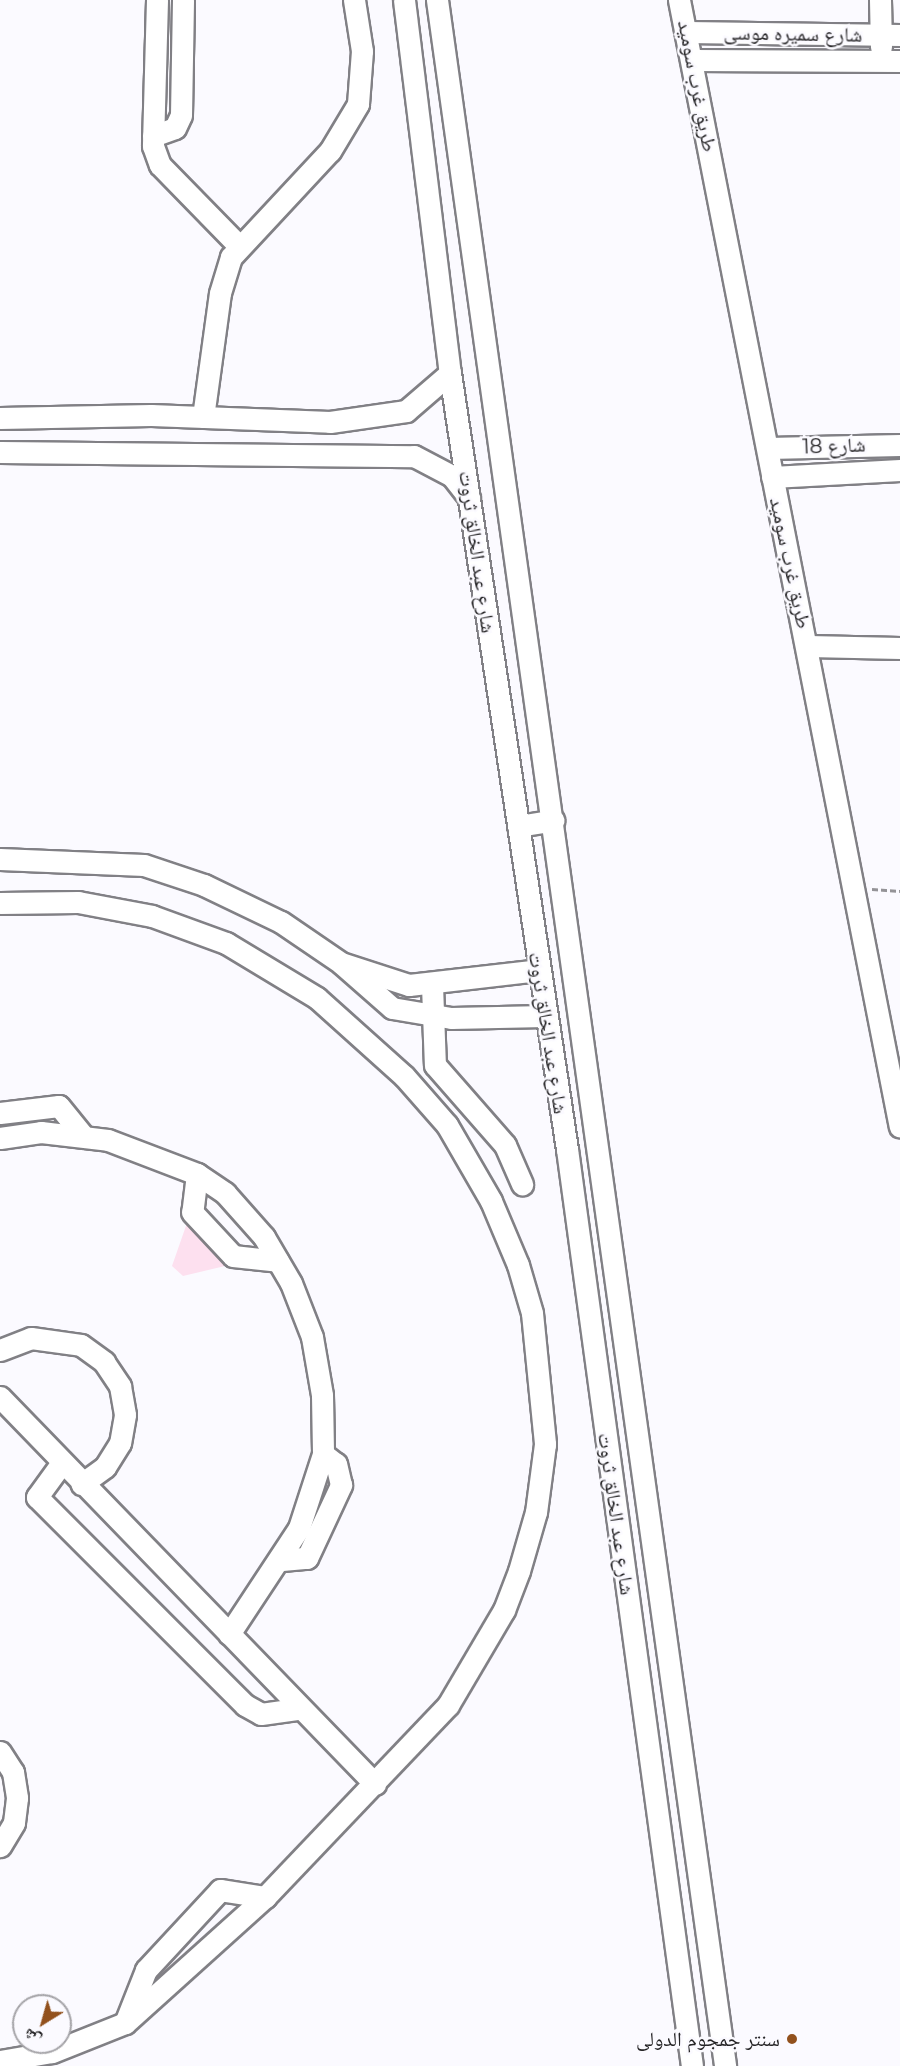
<!DOCTYPE html>
<html>
<head>
<meta charset="utf-8">
<style>
  body { margin:0 }
  #map { position:relative; width:900px; height:2066px; overflow:hidden; background:#fbfaff; font-family:Montserrat,"Noto Naskh Arabic",sans-serif }
  div>[style] { position:absolute }
  [style*='--x'] { left:calc(var(--x)*1px); top:calc(var(--y)*1px); width:calc(var(--w)*1px); rotate:calc(var(--a)*1deg) }
  .green>* { inset:0; background:#fde0ef }
  .path>* { height:3px; margin-top:-1.5px; transform-origin:0; background:repeating-linear-gradient(90deg,#949397 0 6px,transparent 0 9px) }
  .roads { filter:drop-shadow(2px 0 #818085) drop-shadow(-2px 0 #818085) drop-shadow(0 2px #818085) drop-shadow(0 -2px #818085) }
  .minor>* { height:21px; margin:-10.5px; padding:0 10.5px; transform-origin:10.5px; border-radius:10.5px; background:#fff }
  .dots>* { width:16px; height:16px; translate:-50% -50%; box-sizing:border-box; border:3px solid #fbfaff; border-radius:50% }
  span { translate:-50% -50%; white-space:nowrap; text-align:center; line-height:1.15; -webkit-text-stroke:5px #fbfaff; paint-order:stroke }
  .street-label { font-size:20px; color:#252426 }
  .poi-label { font-size:20px; color:#252426 }
  .right { translate:-100% -50%; text-align:right }
  .north { position:absolute; left:12px; top:1994px; width:60px; height:60px; box-sizing:border-box; background:#fbfaff; border:2px solid #a5a4a8; border-radius:50%; rotate:217deg; font-size:16px; font-weight:700; line-height:24px; text-align:center; color:#252426 }
  .north::after { content:''; display:block; margin:auto; width:21px; height:27px; background:#92511d; clip-path:polygon(50% 0,100% 100%,50% 72%,0 100%) }
</style>
</head>
<body>
<div id="map">
  <div class="green">
    <div style="clip-path:polygon(187px 1223px,225px 1266px,183px 1276px,172px 1266px)"></div>
  </div>
  <div class="path">
    <div style="--x:872;--y:889;--w:28;--a:4"></div>
  </div>
  <div class="roads">
    <div class="minor">
      <div style="--x:157;--y:0;--w:146;--a:91.6"></div>
      <div style="--x:153;--y:146;--w:20;--a:70"></div>
      <div style="--x:160;--y:165;--w:112;--a:45.7"></div>
      <div style="--x:404;--y:0;--w:376;--a:83"></div>
      <div style="--x:450;--y:373;--w:785;--a:81.43"></div>
      <div style="--x:567;--y:1149;--w:925;--a:82.24"></div>
      <div style="--x:437;--y:0;--w:2086;--a:82.06"></div>
      <div style="--x:679;--y:0;--w:1148;--a:78.91"></div>
      <div style="--x:880;--y:0;--w:47;--a:88.8"></div>
      <div style="--x:687;--y:32;--w:213;--a:0.8"></div>
      <div style="--x:693;--y:60;--w:207;--a:0.3"></div>
      <div style="--x:153;--y:136;--w:23;--a:-20"></div>
      <div style="--x:175;--y:128;--w:14;--a:-65"></div>
      <div style="--x:181;--y:115;--w:115;--a:-89"></div>
      <div style="--x:203;--y:417;--w:125;--a:-82.2"></div>
      <div style="--x:220;--y:293;--w:38;--a:-73"></div>
      <div style="--x:231;--y:257;--w:145;--a:-47"></div>
      <div style="--x:330;--y:151;--w:55;--a:-59.2"></div>
      <div style="--x:358;--y:104;--w:53;--a:-85.7"></div>
      <div style="--x:362;--y:51;--w:52;--a:-98.9"></div>
      <div style="--x:0;--y:418;--w:151;--a:-1.1"></div>
      <div style="--x:151;--y:415;--w:179;--a:2.2"></div>
      <div style="--x:330;--y:422;--w:77;--a:-8.2"></div>
      <div style="--x:406;--y:411;--w:58;--a:-40.8"></div>
      <div style="--x:768;--y:448;--w:132;--a:-1.3"></div>
      <div style="--x:0;--y:452;--w:414;--a:0.6"></div>
      <div style="--x:414;--y:456;--w:43;--a:27.8"></div>
      <div style="--x:452;--y:476;--w:28;--a:52"></div>
      <div style="--x:772;--y:477;--w:128;--a:-3.1"></div>
      <div style="--x:808;--y:646;--w:92;--a:1.2"></div>
      <div style="--x:518;--y:826;--w:36;--a:-9"></div>
      <div style="--x:0;--y:859;--w:144;--a:2.4"></div>
      <div style="--x:144;--y:865;--w:63;--a:18.4"></div>
      <div style="--x:204;--y:885;--w:85;--a:25.7"></div>
      <div style="--x:281;--y:922;--w:73;--a:34.3"></div>
      <div style="--x:341;--y:963;--w:68;--a:41.4"></div>
      <div style="--x:392;--y:1008;--w:60;--a:9.6"></div>
      <div style="--x:451;--y:1018;--w:94;--a:-1.2"></div>
      <div style="--x:0;--y:903;--w:78;--a:-0.7"></div>
      <div style="--x:78;--y:902;--w:75;--a:10.7"></div>
      <div style="--x:152;--y:916;--w:79;--a:20"></div>
      <div style="--x:226;--y:943;--w:106;--a:31.1"></div>
      <div style="--x:317;--y:998;--w:117;--a:41.9"></div>
      <div style="--x:404;--y:1076;--w:65;--a:48.7"></div>
      <div style="--x:447;--y:1125;--w:88;--a:59.9"></div>
      <div style="--x:491;--y:1201;--w:69;--a:67.1"></div>
      <div style="--x:518;--y:1265;--w:50;--a:73.7"></div>
      <div style="--x:532;--y:1313;--w:132;--a:84.3"></div>
      <div style="--x:545;--y:1444;--w:69;--a:97.5"></div>
      <div style="--x:536;--y:1512;--w:61;--a:106.1"></div>
      <div style="--x:519;--y:1571;--w:42;--a:111"></div>
      <div style="--x:504;--y:1610;--w:110;--a:120.5"></div>
      <div style="--x:448;--y:1705;--w:265;--a:133.6"></div>
      <div style="--x:265;--y:1897;--w:188;--a:138"></div>
      <div style="--x:125;--y:2023;--w:79;--a:158.3"></div>
      <div style="--x:52;--y:2052;--w:53;--a:170.2"></div>
      <div style="--x:344;--y:964;--w:68;--a:17.9"></div>
      <div style="--x:409;--y:985;--w:130;--a:-6.6"></div>
      <div style="--x:432;--y:985;--w:80;--a:87.9"></div>
      <div style="--x:435;--y:1065;--w:106;--a:48.8"></div>
      <div style="--x:505;--y:1145;--w:43;--a:66.4"></div>
      <div style="--x:0;--y:1113;--w:59;--a:-6.8"></div>
      <div style="--x:59;--y:1106;--w:38;--a:51"></div>
      <div style="--x:0;--y:1138;--w:41;--a:-8.3"></div>
      <div style="--x:41;--y:1132;--w:67;--a:6.8"></div>
      <div style="--x:108;--y:1140;--w:95;--a:20.9"></div>
      <div style="--x:197;--y:1174;--w:34;--a:34"></div>
      <div style="--x:225;--y:1193;--w:59;--a:48.4"></div>
      <div style="--x:264;--y:1237;--w:53;--a:59.6"></div>
      <div style="--x:291;--y:1283;--w:58;--a:68.7"></div>
      <div style="--x:312;--y:1337;--w:59;--a:80.2"></div>
      <div style="--x:322;--y:1395;--w:59;--a:89"></div>
      <div style="--x:323;--y:1454;--w:78;--a:108"></div>
      <div style="--x:299;--y:1528;--w:127;--a:123.4"></div>
      <div style="--x:197;--y:1174;--w:38;--a:97"></div>
      <div style="--x:192;--y:1212;--w:60;--a:47"></div>
      <div style="--x:233;--y:1256;--w:45;--a:6.3"></div>
      <div style="--x:0;--y:1350;--w:33;--a:-21"></div>
      <div style="--x:31;--y:1338;--w:50;--a:8"></div>
      <div style="--x:81;--y:1345;--w:29;--a:36"></div>
      <div style="--x:104;--y:1362;--w:29;--a:56"></div>
      <div style="--x:120;--y:1386;--w:29;--a:80"></div>
      <div style="--x:125;--y:1415;--w:28;--a:100"></div>
      <div style="--x:120;--y:1443;--w:28;--a:122"></div>
      <div style="--x:105;--y:1467;--w:29;--a:144"></div>
      <div style="--x:0;--y:1397;--w:539;--a:45.9"></div>
      <div style="--x:61;--y:1464;--w:41;--a:126"></div>
      <div style="--x:37;--y:1497;--w:294;--a:45"></div>
      <div style="--x:245;--y:1705;--w:18;--a:29"></div>
      <div style="--x:261;--y:1714;--w:36;--a:-8"></div>
      <div style="--x:282;--y:1560;--w:25;--a:-5"></div>
      <div style="--x:307;--y:1558;--w:81;--a:-65"></div>
      <div style="--x:341;--y:1485;--w:22;--a:-103"></div>
      <div style="--x:336;--y:1464;--w:16;--a:-142"></div>
      <div style="--x:0;--y:1752;--w:24;--a:57"></div>
      <div style="--x:13;--y:1772;--w:26;--a:81"></div>
      <div style="--x:17;--y:1798;--w:25;--a:97"></div>
      <div style="--x:14;--y:1823;--w:27;--a:121"></div>
      <div style="--x:125;--y:2023;--w:57;--a:-68.4"></div>
      <div style="--x:146;--y:1970;--w:109;--a:-47.2"></div>
      <div style="--x:220;--y:1890;--w:46;--a:8.8"></div>
    </div>
  </div>
  <div class="dots">
    <div style="left:792px;top:2039px;background:#92511d"></div>
  </div>
  <div class="street-label">
    <span style="left:793px;top:34px;rotate:1deg">شارع سميره موسى</span>
    <span style="left:697px;top:86px;rotate:79deg">طريق غرب سوميد</span>
    <span style="left:834px;top:446px;rotate:-2deg">شارع 18</span>
    <span style="left:477px;top:552px;rotate:82deg">شارع عبد الخالق ثروت</span>
    <span style="left:790px;top:563px;rotate:78deg">طريق غرب سوميد</span>
    <span style="left:548px;top:1033px;rotate:81deg">شارع عبد الخالق ثروت</span>
    <span style="left:616px;top:1514px;rotate:82deg">شارع عبد الخالق ثروت</span>
  </div>
  <div class="poi-label">
    <span class="right" style="left:780px;top:2039px">سنتر جمجوم الدولى</span>
  </div>
  <div class="north">ش</div>
</div>
</body>
</html>
